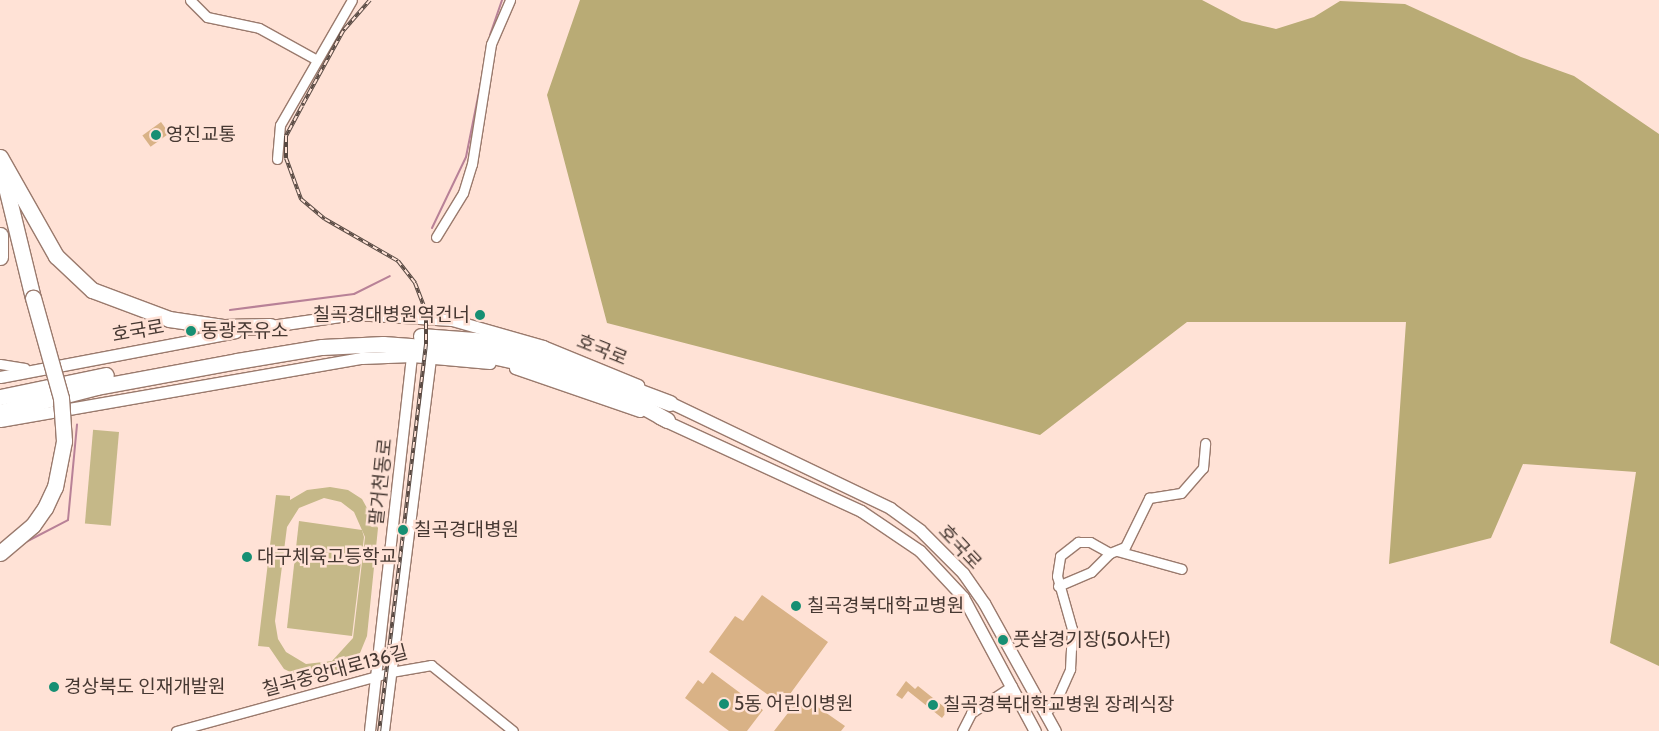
<!DOCTYPE html>
<html>
<head>
<meta charset="utf-8">
<style>
  body { margin:0 }
  #map { position:relative; width:1659px; height:731px; overflow:hidden; background:#ffe2d6; font-family:Cabin,"Noto Sans KR",sans-serif }
  div>[style] { position:absolute }
  [style*='--x'] { left:calc(var(--x)*1px); top:calc(var(--y)*1px); width:calc(var(--w)*1px); rotate:calc(var(--a)*1deg) }
  .green>* { inset:0; background:#c5b888; transform-origin:0 0 }
  .forest>* { inset:0; background:#b9ab75 }
  .stream>* { height:2px; margin:-1px; padding:0 1px; transform-origin:1px; border-radius:1px; background:#b88197 }
  .building>* { inset:0; background:#d9b286; transform-origin:0 0 }
  .roads { filter:drop-shadow(1px 0 #9a7a6d) drop-shadow(-1px 0 #9a7a6d) drop-shadow(0 1px #9a7a6d) drop-shadow(0 -1px #9a7a6d) }
  .minor>* { height:9px; margin:-4.5px; padding:0 4.5px; transform-origin:4.5px; border-radius:4.5px; background:#fff }
  .tertiary>* { height:10px; margin:-5px; padding:0 5px; transform-origin:5px; border-radius:5px; background:#fff }
  .secondary>* { height:11px; margin:-5.5px; padding:0 5.5px; transform-origin:5.5px; border-radius:5.5px; background:#fff }
  .motorway>* { height:15px; margin:-7.5px; padding:0 7.5px; transform-origin:7.5px; border-radius:7.5px; background:#fff }
  .rail>* { height:4px; margin-top:-2px; transform-origin:0; background:repeating-linear-gradient(90deg,#ffe2d6 0 5.5px,#594a43 0 11px); box-sizing:border-box; border-block:1px solid #594a43 }
  .bridges { filter:drop-shadow(1px 0 #9a7a6d) drop-shadow(-1px 0 #9a7a6d) drop-shadow(0 1px #9a7a6d) drop-shadow(0 -1px #9a7a6d) }
  .motorway-bridge>* { height:15px; margin:-7.5px; padding:0 7.5px; transform-origin:7.5px; border-radius:7.5px; background:#fff }
  .dots>* { width:14px; height:14px; translate:-50% -50%; box-sizing:border-box; border:2px solid #ffe2d6; border-radius:50% }
  span { translate:-50% -50%; white-space:nowrap; text-align:center; line-height:1.15; -webkit-text-stroke:5px #ffe2d6; paint-order:stroke }
  .poi-label { font-size:19px; color:#463832 }
  .left { translate:0 -50%; text-align:left }
  .right { translate:-100% -50%; text-align:right }
  .street-label { font-size:19px; color:#463832 }
</style>
</head>
<body>
<div id="map">
  <div class="green">
    <div style="left:119px;top:432px;width:94px;height:26px;rotate:95deg"></div>
    <div style="clip-path:polygon(evenodd,330px 487px,348px 490px,362px 499px,378px 528px,367px 636px,360px 653px,341px 672px,327px 678px,305px 679px,284px 669px,269px 647px,258px 646px,276px 495px,290px 496px,290px 500px,307px 490px,330px 487px,324px 498px,341px 502px,354px 512px,365px 537px,353px 638px,332px 661px,306px 664px,286px 652px,278px 639px,275px 621px,287px 527px,299px 508px,324px 498px)"></div>
    <div style="clip-path:polygon(299px 521px,362px 530px,364px 537px,352px 636px,287px 628px)"></div>
  </div>
  <div class="forest">
    <div style="clip-path:polygon(580px 0,1202px 0,1242px 21px,1276px 29px,1314px 17px,1340px 1px,1405px 4px,1521px 57px,1574px 76px,1659px 134px,1659px 666px,1610px 643px,1636px 472px,1523px 464px,1491px 538px,1389px 564px,1406px 322px,1187px 322px,1040px 435px,607px 323px,547px 95px)"></div>
  </div>
  <div class="stream">
    <div style="--x:490;--y:35;--w:37;--a:-71"></div>
    <div style="--x:432;--y:228;--w:79;--a:-64.4"></div>
    <div style="--x:466;--y:157;--w:76;--a:-78.7"></div>
    <div style="--x:230;--y:310;--w:125;--a:-7.4"></div>
    <div style="--x:354;--y:294;--w:40;--a:-26.6"></div>
    <div style="--x:20;--y:545;--w:54;--a:-27.5"></div>
    <div style="--x:68;--y:520;--w:96;--a:-84.6"></div>
  </div>
  <div class="building">
    <div style="left:161px;top:122px;width:14px;height:23px;rotate:54deg"></div>
    <div style="clip-path:polygon(762px 595px,828px 642px,782px 705px,709px 652px,735px 616px,743px 621px)"></div>
    <div style="clip-path:polygon(712px 672px,763px 710px,747px 731px,729px 731px,685px 698px,698px 680px,703px 684px)"></div>
    <div style="clip-path:polygon(906px 681px,915px 689px,918px 686px,948px 710px,942px 718px,908px 691px,902px 699px,896px 695px)"></div>
    <div style="clip-path:polygon(798px 700px,805px 706px,809px 701px,845px 726px,841px 731px,774px 731px)"></div>
  </div>
  <div class="roads">
    <div class="minor">
      <div style="--x:190;--y:0;--w:24;--a:45"></div>
      <div style="--x:207;--y:17;--w:53;--a:11.9"></div>
      <div style="--x:259;--y:28;--w:66;--a:28.9"></div>
      <div style="--x:277;--y:159;--w:34;--a:-85"></div>
      <div style="--x:280;--y:125;--w:144;--a:-60.1"></div>
      <div style="--x:436;--y:237;--w:52;--a:-58.5"></div>
      <div style="--x:463;--y:193;--w:30;--a:-73"></div>
      <div style="--x:472;--y:164;--w:121;--a:-81"></div>
      <div style="--x:491;--y:44;--w:48;--a:-66.6"></div>
      <div style="--x:0;--y:364;--w:25;--a:9"></div>
      <div style="--x:1117;--y:551;--w:67;--a:15.5"></div>
      <div style="--x:1058;--y:586;--w:36;--a:-23"></div>
      <div style="--x:1091;--y:572;--w:27;--a:-45"></div>
      <div style="--x:1110;--y:553;--w:16;--a:-22"></div>
      <div style="--x:1125;--y:547;--w:55;--a:-63.9"></div>
      <div style="--x:1149;--y:498;--w:32;--a:-9"></div>
      <div style="--x:1181;--y:493;--w:33;--a:-49"></div>
      <div style="--x:1203;--y:468;--w:25;--a:-85"></div>
      <div style="--x:1045;--y:713;--w:16;--a:-47"></div>
      <div style="--x:1056;--y:701;--w:35;--a:-66"></div>
      <div style="--x:1070;--y:669;--w:40;--a:-87.1"></div>
      <div style="--x:1072;--y:629;--w:55;--a:-105.8"></div>
      <div style="--x:1057;--y:576;--w:20;--a:-81"></div>
      <div style="--x:1060;--y:556;--w:23;--a:-38"></div>
      <div style="--x:1078;--y:542;--w:12;--a:0"></div>
      <div style="--x:1090;--y:542;--w:23;--a:29"></div>
      <div style="--x:176;--y:731;--w:223;--a:-15.3"></div>
      <div style="--x:391;--y:672;--w:41;--a:-9.9"></div>
      <div style="--x:431;--y:665;--w:105;--a:38.8"></div>
      <div style="--x:962;--y:731;--w:20;--a:-63"></div>
      <div style="--x:971;--y:713;--w:49;--a:-33.4"></div>
    </div>
    <div class="tertiary">
      <div style="--x:370;--y:731;--w:377;--a:-83.6"></div>
      <div style="--x:384;--y:731;--w:377;--a:-82.8"></div>
    </div>
    <div class="secondary">
      <div style="--x:264;--y:327;--w:91;--a:-8.2"></div>
      <div style="--x:354;--y:314;--w:98;--a:3.5"></div>
      <div style="--x:452;--y:320;--w:95;--a:15.9"></div>
      <div style="--x:543;--y:346;--w:103;--a:22.3"></div>
      <div style="--x:515;--y:368;--w:132;--a:19"></div>
      <div style="--x:0;--y:377;--w:240;--a:-10.8"></div>
      <div style="--x:665;--y:400;--w:250;--a:25.6"></div>
      <div style="--x:890;--y:508;--w:37;--a:36"></div>
      <div style="--x:920;--y:530;--w:61;--a:45"></div>
      <div style="--x:963;--y:573;--w:37;--a:55"></div>
      <div style="--x:984;--y:603;--w:146;--a:61"></div>
      <div style="--x:659;--y:418;--w:222;--a:24.7"></div>
      <div style="--x:861;--y:511;--w:71;--a:34.1"></div>
      <div style="--x:920;--y:551;--w:63;--a:46.9"></div>
      <div style="--x:963;--y:597;--w:152;--a:61.8"></div>
      <div style="--x:0;--y:421;--w:367;--a:-9.9"></div>
      <div style="--x:362;--y:358;--w:50;--a:-2.3"></div>
      <div style="--x:412;--y:356;--w:78;--a:5.1"></div>
    </div>
    <div class="motorway">
      <div style="--x:0;--y:157;--w:114;--a:60.5"></div>
      <div style="--x:56;--y:256;--w:50;--a:43.4"></div>
      <div style="--x:92;--y:290;--w:82;--a:20.6"></div>
      <div style="--x:169;--y:319;--w:56;--a:8.3"></div>
      <div style="--x:224;--y:327;--w:46;--a:-1.2"></div>
      <div style="--x:2;--y:171;--w:131;--a:76.3"></div>
      <div style="--x:0;--y:235;--w:22;--a:90"></div>
      <div style="--x:421;--y:336;--w:67;--a:4.3"></div>
      <div style="--x:488;--y:341;--w:47;--a:13.4"></div>
      <div style="--x:534;--y:352;--w:145;--a:20.6"></div>
      <div style="--x:0;--y:397;--w:108;--a:-11.7"></div>
      <div style="--x:0;--y:412;--w:100;--a:-14.5"></div>
      <div style="--x:97;--y:387;--w:142;--a:-10.5"></div>
      <div style="--x:237;--y:361;--w:86;--a:-9.4"></div>
      <div style="--x:322;--y:347;--w:61;--a:-2.8"></div>
      <div style="--x:383;--y:344;--w:82;--a:4.2"></div>
      <div style="--x:465;--y:350;--w:75;--a:12.4"></div>
      <div style="--x:538;--y:366;--w:93;--a:19.4"></div>
      <div style="--x:626;--y:397;--w:47;--a:29.3"></div>
    </div>
  </div>
  <div class="rail">
    <div style="--x:370;--y:0;--w:41;--a:131.1"></div>
    <div style="--x:343;--y:31;--w:85;--a:118.7"></div>
    <div style="--x:302;--y:106;--w:34;--a:118"></div>
    <div style="--x:286;--y:136;--w:22;--a:90"></div>
    <div style="--x:286;--y:158;--w:44;--a:69.9"></div>
    <div style="--x:301;--y:199;--w:31;--a:40"></div>
    <div style="--x:325;--y:219;--w:84;--a:29.9"></div>
    <div style="--x:398;--y:261;--w:28;--a:52"></div>
    <div style="--x:415;--y:283;--w:31;--a:69"></div>
    <div style="--x:426;--y:312;--w:32;--a:90"></div>
    <div style="--x:426;--y:344;--w:390;--a:96.9"></div>
  </div>
  <div class="bridges">
    <div class="motorway-bridge">
      <div style="--x:0;--y:553;--w:43;--a:-40.3"></div>
      <div style="--x:33;--y:525;--w:21;--a:-55"></div>
      <div style="--x:45;--y:508;--w:23;--a:-65"></div>
      <div style="--x:55;--y:487;--w:47;--a:-78.9"></div>
      <div style="--x:64;--y:441;--w:43;--a:-94"></div>
      <div style="--x:61;--y:398;--w:104;--a:-105.6"></div>
    </div>
  </div>
  <div class="dots">
    <div style="left:156px;top:135px;background:#168f73"></div>
    <div style="left:480px;top:315px;background:#168f73"></div>
    <div style="left:191px;top:331px;background:#168f73"></div>
    <div style="left:403px;top:530px;background:#168f73"></div>
    <div style="left:247px;top:557px;background:#168f73"></div>
    <div style="left:796px;top:606px;background:#168f73"></div>
    <div style="left:1003px;top:640px;background:#168f73"></div>
    <div style="left:54px;top:687px;background:#168f73"></div>
    <div style="left:724px;top:704px;background:#168f73"></div>
    <div style="left:933px;top:705px;background:#168f73"></div>
  </div>
  <div class="poi-label">
    <span class="left" style="left:166px;top:135px">영진교통</span>
    <span class="right" style="left:470px;top:315px">칠곡경대병원역건너</span>
    <span class="left" style="left:201px;top:331px">동광주유소</span>
    <span class="left" style="left:414px;top:530px">칠곡경대병원</span>
    <span class="left" style="left:257px;top:557px">대구체육고등학교</span>
    <span class="left" style="left:807px;top:606px">칠곡경북대학교병원</span>
    <span class="left" style="left:1013px;top:640px">풋살경기장(50사단)</span>
    <span class="left" style="left:64px;top:687px">경상북도 인재개발원</span>
    <span class="left" style="left:734px;top:704px">5동 어린이병원</span>
    <span class="left" style="left:943px;top:705px">칠곡경북대학교병원 장례식장</span>
  </div>
  <div class="street-label">
    <span style="left:138px;top:331px;rotate:-10deg">호국로</span>
    <span style="left:602px;top:350px;rotate:22deg">호국로</span>
    <span style="left:381px;top:482px;rotate:-84deg">팔거천동로</span>
    <span style="left:960px;top:547px;rotate:47deg">호국로</span>
    <span style="left:335px;top:671px;rotate:-15deg">칠곡중앙대로136길</span>
  </div>
</div>
</body>
</html>
